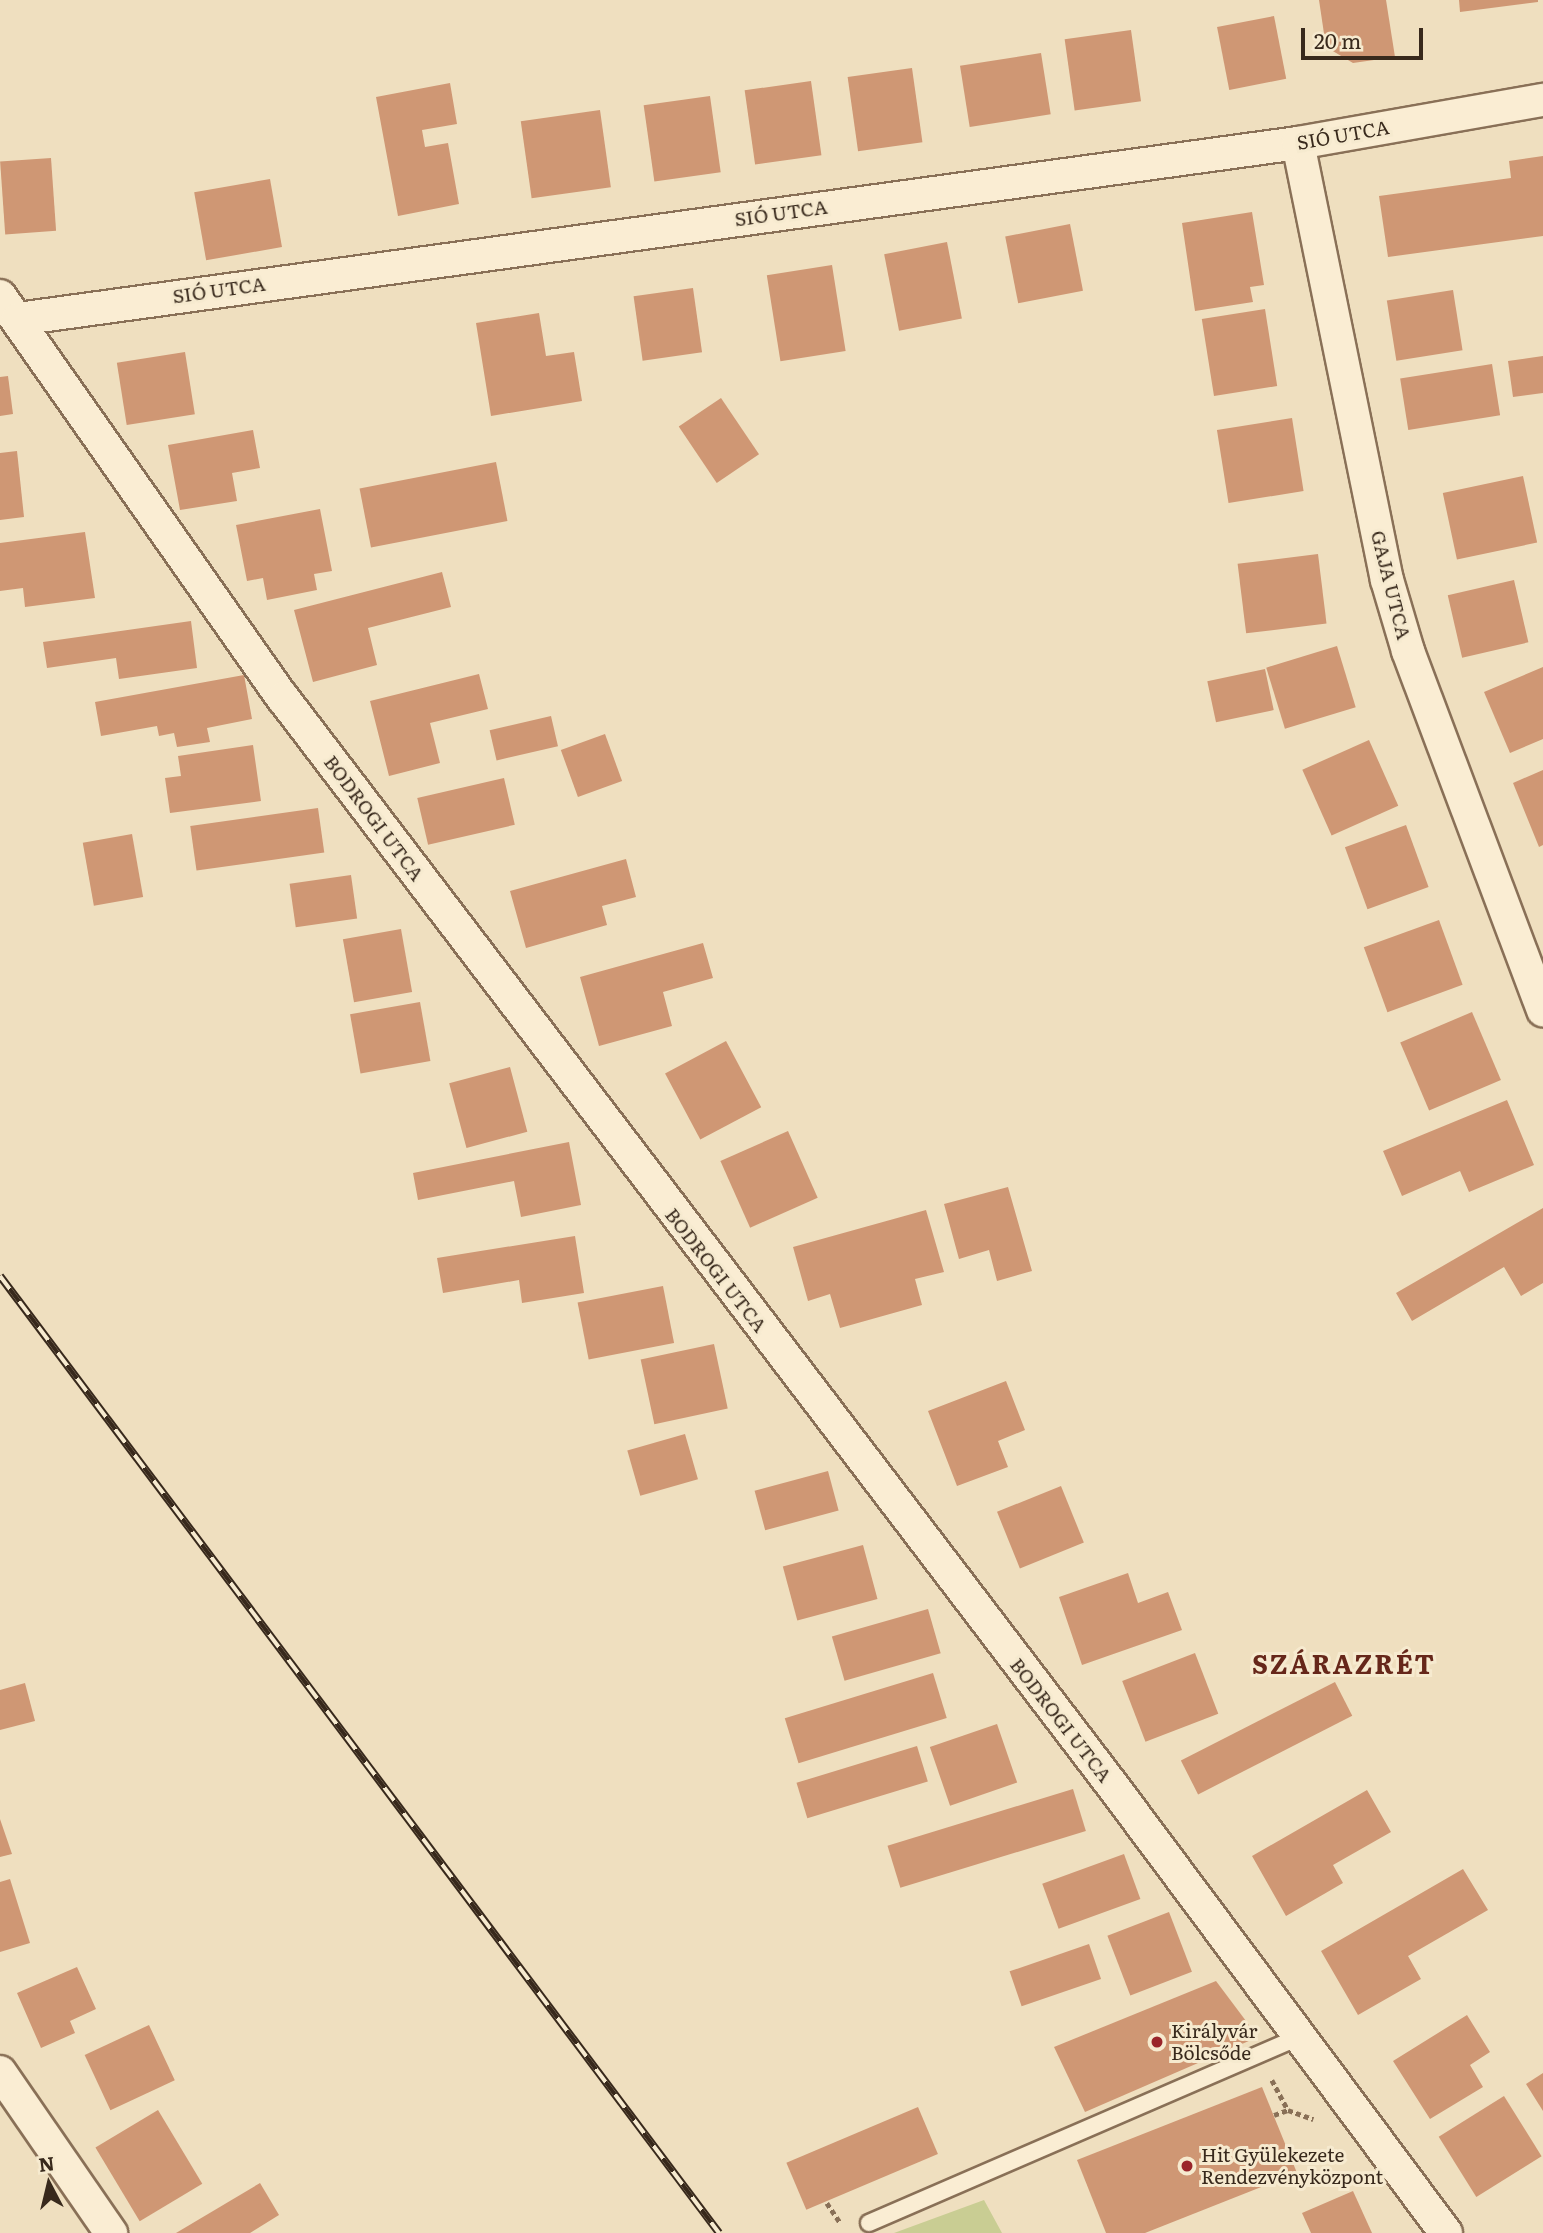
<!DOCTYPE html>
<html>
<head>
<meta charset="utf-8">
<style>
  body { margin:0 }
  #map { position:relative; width:1543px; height:2233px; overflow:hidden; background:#efdfbf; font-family:Literata,serif }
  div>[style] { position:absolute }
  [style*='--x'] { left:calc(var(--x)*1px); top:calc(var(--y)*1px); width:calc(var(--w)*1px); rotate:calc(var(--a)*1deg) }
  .green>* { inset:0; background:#c9cd93 }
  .building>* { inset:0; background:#cf9774; transform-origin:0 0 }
  .path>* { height:4.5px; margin-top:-2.25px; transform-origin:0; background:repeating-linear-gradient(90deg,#897057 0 5px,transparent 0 8.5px) }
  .roads { filter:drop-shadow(2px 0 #897057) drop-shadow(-2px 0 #897057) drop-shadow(0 2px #897057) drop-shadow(0 -2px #897057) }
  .service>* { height:16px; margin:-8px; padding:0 8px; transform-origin:8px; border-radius:8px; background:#faedd3 }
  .minor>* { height:32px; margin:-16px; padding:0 16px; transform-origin:16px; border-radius:16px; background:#faedd3 }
  .rail>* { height:8px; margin-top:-4px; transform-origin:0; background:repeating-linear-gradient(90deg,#f6eacf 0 16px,#38291c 0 32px); box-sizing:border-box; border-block:2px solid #38291c }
  .dots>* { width:19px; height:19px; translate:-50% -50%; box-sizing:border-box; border:4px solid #f6eacf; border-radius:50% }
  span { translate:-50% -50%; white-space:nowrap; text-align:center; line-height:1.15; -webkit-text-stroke:6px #f6eacf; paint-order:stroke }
  .street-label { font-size:19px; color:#38291c }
  .poi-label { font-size:19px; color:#38291c }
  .left { translate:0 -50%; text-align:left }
  .district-label { font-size:26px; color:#66271a; font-weight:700; letter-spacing:2px }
  .north { position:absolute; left:14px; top:2149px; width:70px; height:70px; -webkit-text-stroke:5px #f6eacf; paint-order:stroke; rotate:353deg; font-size:19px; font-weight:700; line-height:28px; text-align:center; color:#38291c }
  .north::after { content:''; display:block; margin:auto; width:24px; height:32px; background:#38291c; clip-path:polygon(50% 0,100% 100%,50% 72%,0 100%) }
  .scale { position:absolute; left:1301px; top:28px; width:122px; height:32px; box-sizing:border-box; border:4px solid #38291c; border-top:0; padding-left:9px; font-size:21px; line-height:24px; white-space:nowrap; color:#38291c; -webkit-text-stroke:5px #f6eacf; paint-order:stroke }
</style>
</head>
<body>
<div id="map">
  <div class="green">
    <div style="clip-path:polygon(984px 2200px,1002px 2233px,894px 2233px)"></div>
  </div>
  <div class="building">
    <div style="clip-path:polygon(1319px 0,1386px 0,1395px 57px,1353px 63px,1326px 47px)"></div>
    <div style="clip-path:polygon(1459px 0,1538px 0,1538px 2px,1460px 12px)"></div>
    <div style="left:1274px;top:16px;width:64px;height:58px;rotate:79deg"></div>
    <div style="left:1131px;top:30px;width:72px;height:67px;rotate:82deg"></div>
    <div style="left:1041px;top:53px;width:62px;height:82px;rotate:81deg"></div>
    <div style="left:912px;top:68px;width:75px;height:65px;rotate:82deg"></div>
    <div style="left:811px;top:81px;width:75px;height:67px;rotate:82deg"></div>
    <div style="clip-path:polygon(450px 83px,457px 124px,422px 130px,425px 147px,448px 143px,459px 204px,398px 216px,376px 97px)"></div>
    <div style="left:710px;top:96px;width:77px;height:67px;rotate:82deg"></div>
    <div style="left:600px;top:110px;width:78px;height:80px;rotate:82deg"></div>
    <div style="clip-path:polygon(1543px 156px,1543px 236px,1388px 257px,1379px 196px,1511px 178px,1509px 161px)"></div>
    <div style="left:51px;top:158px;width:73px;height:51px;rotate:86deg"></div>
    <div style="left:270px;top:179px;width:69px;height:77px;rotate:80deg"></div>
    <div style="clip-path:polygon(1252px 212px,1264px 285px,1250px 287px,1253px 302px,1195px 311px,1182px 223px)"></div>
    <div style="left:1070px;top:224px;width:68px;height:66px;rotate:79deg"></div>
    <div style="left:947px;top:242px;width:78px;height:64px;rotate:79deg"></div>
    <div style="left:832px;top:265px;width:87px;height:66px;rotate:81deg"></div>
    <div style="left:693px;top:288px;width:65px;height:60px;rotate:82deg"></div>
    <div style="left:1453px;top:290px;width:61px;height:67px;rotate:81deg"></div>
    <div style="left:1265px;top:309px;width:78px;height:64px;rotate:81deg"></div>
    <div style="clip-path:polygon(539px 313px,546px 356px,574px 352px,582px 401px,491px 416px,476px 323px)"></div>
    <div style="left:185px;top:352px;width:63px;height:69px;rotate:81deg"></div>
    <div style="clip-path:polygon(1543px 356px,1543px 393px,1513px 397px,1508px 361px)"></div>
    <div style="left:1492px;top:364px;width:52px;height:93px;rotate:81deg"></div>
    <div style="clip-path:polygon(8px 376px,13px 414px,0 416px,0 377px)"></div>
    <div style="left:721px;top:398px;width:68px;height:51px;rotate:56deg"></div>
    <div style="left:1292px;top:418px;width:74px;height:76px;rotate:81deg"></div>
    <div style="clip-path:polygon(253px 430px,260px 468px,232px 473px,237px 501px,180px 510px,168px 445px)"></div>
    <div style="clip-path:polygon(17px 451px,24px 517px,0 520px,0 453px)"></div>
    <div style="left:496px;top:462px;width:60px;height:139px;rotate:79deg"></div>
    <div style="left:1523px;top:476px;width:68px;height:82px;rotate:78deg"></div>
    <div style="clip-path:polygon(320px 509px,332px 571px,314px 574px,317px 590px,267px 600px,263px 578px,247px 581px,236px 525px)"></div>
    <div style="clip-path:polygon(85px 532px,95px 598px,25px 607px,23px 588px,0 591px,0 543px)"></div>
    <div style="left:1318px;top:554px;width:70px;height:81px;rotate:83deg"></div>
    <div style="clip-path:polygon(442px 572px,451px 607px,368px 628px,377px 665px,313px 682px,294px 610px)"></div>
    <div style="left:1514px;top:580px;width:64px;height:68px;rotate:77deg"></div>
    <div style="clip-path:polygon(191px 621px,197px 668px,119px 679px,116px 658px,47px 668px,43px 642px)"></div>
    <div style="left:1337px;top:646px;width:64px;height:74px;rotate:73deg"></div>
    <div style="clip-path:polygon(1543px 667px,1543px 739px,1510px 753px,1484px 692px)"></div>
    <div style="left:1265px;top:669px;width:42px;height:59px;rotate:78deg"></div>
    <div style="clip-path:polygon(479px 674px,488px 709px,430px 723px,440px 763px,389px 776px,370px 701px)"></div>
    <div style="clip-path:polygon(244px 675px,252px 719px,207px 728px,210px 742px,177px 747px,174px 733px,159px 736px,157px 726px,101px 736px,95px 702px)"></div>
    <div style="left:551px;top:716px;width:31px;height:63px;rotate:77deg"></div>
    <div style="left:605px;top:734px;width:50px;height:47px;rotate:70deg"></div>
    <div style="left:1369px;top:740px;width:72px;height:73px;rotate:66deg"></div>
    <div style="clip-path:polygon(253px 745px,261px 801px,170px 813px,165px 778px,181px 776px,178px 756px)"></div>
    <div style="clip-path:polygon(1543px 770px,1543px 845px,1539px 847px,1513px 783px)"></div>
    <div style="left:504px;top:778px;width:48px;height:89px;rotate:77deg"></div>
    <div style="left:318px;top:808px;width:45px;height:129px;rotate:82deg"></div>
    <div style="left:1406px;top:825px;width:66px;height:65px;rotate:70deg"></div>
    <div style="left:132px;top:834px;width:64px;height:50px;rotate:80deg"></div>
    <div style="clip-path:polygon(626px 859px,636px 897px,602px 906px,607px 925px,526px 948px,510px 891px)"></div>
    <div style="left:351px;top:875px;width:44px;height:62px;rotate:82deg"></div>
    <div style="left:1439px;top:920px;width:69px;height:80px;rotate:70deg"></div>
    <div style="left:401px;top:929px;width:64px;height:59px;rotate:80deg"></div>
    <div style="clip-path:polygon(703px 943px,713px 978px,663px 992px,672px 1026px,599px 1046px,580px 977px)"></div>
    <div style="left:420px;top:1002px;width:60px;height:71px;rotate:80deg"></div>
    <div style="left:1472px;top:1012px;width:74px;height:78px;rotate:67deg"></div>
    <div style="left:726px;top:1041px;width:75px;height:69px;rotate:62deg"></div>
    <div style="left:510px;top:1067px;width:67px;height:63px;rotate:75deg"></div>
    <div style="clip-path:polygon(1507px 1100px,1534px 1165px,1469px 1192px,1460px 1171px,1402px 1196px,1383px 1151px)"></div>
    <div style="left:788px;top:1131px;width:73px;height:74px;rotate:66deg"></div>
    <div style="clip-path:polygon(569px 1142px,581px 1205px,521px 1217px,514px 1181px,418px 1200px,413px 1173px)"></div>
    <div style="clip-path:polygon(1008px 1187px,1032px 1271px,997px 1281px,989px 1250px,959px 1259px,944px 1204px)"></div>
    <div style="clip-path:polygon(1543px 1208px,1543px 1283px,1521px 1296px,1504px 1267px,1412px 1321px,1396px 1293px)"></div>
    <div style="clip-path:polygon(926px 1210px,944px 1272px,915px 1279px,922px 1305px,840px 1328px,830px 1294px,808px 1301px,793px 1247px)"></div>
    <div style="clip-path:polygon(575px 1236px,584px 1293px,522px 1303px,519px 1280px,443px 1293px,437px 1258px)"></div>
    <div style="left:663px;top:1286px;width:58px;height:87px;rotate:79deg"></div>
    <div style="left:714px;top:1344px;width:66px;height:75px;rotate:78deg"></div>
    <div style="clip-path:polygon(1006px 1381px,1025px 1430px,998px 1441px,1008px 1467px,957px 1486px,928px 1411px)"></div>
    <div style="left:685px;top:1434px;width:47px;height:60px;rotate:74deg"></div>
    <div style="left:828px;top:1471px;width:41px;height:76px;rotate:75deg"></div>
    <div style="left:1061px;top:1486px;width:61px;height:69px;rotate:68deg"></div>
    <div style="left:863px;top:1545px;width:56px;height:83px;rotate:75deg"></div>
    <div style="clip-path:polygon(1128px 1573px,1138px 1603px,1168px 1592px,1182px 1630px,1082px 1665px,1059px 1597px)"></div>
    <div style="left:928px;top:1609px;width:46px;height:100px;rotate:74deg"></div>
    <div style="left:1195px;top:1653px;width:65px;height:78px;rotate:69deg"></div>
    <div style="left:933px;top:1673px;width:47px;height:155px;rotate:73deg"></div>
    <div style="left:1335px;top:1682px;width:38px;height:173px;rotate:63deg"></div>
    <div style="clip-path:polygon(25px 1683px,35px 1721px,0 1730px,0 1690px)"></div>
    <div style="left:997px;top:1724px;width:62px;height:71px;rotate:71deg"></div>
    <div style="left:917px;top:1746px;width:37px;height:126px;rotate:73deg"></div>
    <div style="left:1073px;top:1789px;width:44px;height:194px;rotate:73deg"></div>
    <div style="clip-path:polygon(1367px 1790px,1391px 1832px,1333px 1865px,1343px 1883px,1286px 1916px,1252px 1856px)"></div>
    <div style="clip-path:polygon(0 1819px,12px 1854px,0 1857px)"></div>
    <div style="left:1124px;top:1854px;width:48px;height:87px;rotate:70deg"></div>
    <div style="clip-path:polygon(1463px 1869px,1488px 1910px,1408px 1956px,1421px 1979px,1358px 2015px,1321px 1951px)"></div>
    <div style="clip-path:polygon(10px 1879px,30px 1943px,0 1952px,0 1882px)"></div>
    <div style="left:1169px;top:1912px;width:64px;height:66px;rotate:69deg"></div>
    <div style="left:1089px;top:1944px;width:37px;height:84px;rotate:71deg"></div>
    <div style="clip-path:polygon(77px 1967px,96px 2009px,70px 2021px,75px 2033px,41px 2048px,17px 1993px)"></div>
    <div style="clip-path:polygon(1216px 1981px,1258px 2037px,1085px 2112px,1054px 2047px)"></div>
    <div style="clip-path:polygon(1467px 2015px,1490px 2052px,1470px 2065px,1483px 2087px,1430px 2119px,1393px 2061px)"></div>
    <div style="left:149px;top:2025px;width:61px;height:71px;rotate:65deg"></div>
    <div style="clip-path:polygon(1543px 2073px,1543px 2111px,1526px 2084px)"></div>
    <div style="clip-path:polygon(1262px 2087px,1297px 2173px,1145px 2233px,1106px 2233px,1077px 2160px)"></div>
    <div style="left:1504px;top:2096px;width:71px;height:77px;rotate:58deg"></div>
    <div style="left:918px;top:2107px;width:51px;height:143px;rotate:67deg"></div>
    <div style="left:158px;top:2110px;width:86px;height:73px;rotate:59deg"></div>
    <div style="clip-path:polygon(260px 2183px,279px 2215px,250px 2233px,176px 2233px)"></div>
    <div style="clip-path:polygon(1353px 2191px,1372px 2233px,1311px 2233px,1302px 2213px)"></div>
  </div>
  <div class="path">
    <div style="--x:1272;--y:2080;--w:34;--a:62"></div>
    <div style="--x:1274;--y:2115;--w:15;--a:-20"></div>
    <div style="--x:1288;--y:2110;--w:27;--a:20"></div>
    <div style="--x:827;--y:2203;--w:25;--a:56"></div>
  </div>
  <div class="roads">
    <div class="service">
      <div style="--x:869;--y:2223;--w:469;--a:-23.4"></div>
    </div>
    <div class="minor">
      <div style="--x:1298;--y:143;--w:446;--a:78.5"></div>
      <div style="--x:1387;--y:580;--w:74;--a:73.5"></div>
      <div style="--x:1408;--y:651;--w:384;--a:69.4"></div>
      <div style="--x:0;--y:296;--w:492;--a:54.9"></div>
      <div style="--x:283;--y:698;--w:1377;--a:52.67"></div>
      <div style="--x:1118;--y:1793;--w:549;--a:53.3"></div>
      <div style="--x:18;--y:319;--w:1292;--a:-7.83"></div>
      <div style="--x:1298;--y:143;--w:249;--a:-10"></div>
      <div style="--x:0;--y:2072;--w:196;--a:55.4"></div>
    </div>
  </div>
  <div class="rail">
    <div style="--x:0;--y:1276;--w:1197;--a:53.08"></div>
  </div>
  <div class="dots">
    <div style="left:1157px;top:2042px;background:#9a252a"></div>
    <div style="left:1187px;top:2166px;background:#9a252a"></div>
  </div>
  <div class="street-label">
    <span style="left:1343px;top:135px;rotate:-10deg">SIÓ UTCA</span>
    <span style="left:781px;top:213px;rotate:-8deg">SIÓ UTCA</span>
    <span style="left:219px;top:290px;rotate:-8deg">SIÓ UTCA</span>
    <span style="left:1391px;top:585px;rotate:76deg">GAJA UTCA</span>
    <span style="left:374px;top:818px;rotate:53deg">BODROGI UTCA</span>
    <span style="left:716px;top:1270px;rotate:52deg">BODROGI UTCA</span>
    <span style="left:1061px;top:1720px;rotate:52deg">BODROGI UTCA</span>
  </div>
  <div class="poi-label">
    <span class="left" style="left:1171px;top:2042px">Királyvár<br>Bölcsőde</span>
    <span class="left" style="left:1201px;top:2166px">Hit Gyülekezete<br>Rendezvényközpont</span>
  </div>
  <div class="district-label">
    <span style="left:1344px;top:1663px">SZÁRAZRÉT</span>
  </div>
  <div class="north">N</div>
  <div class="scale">20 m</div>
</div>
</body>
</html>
